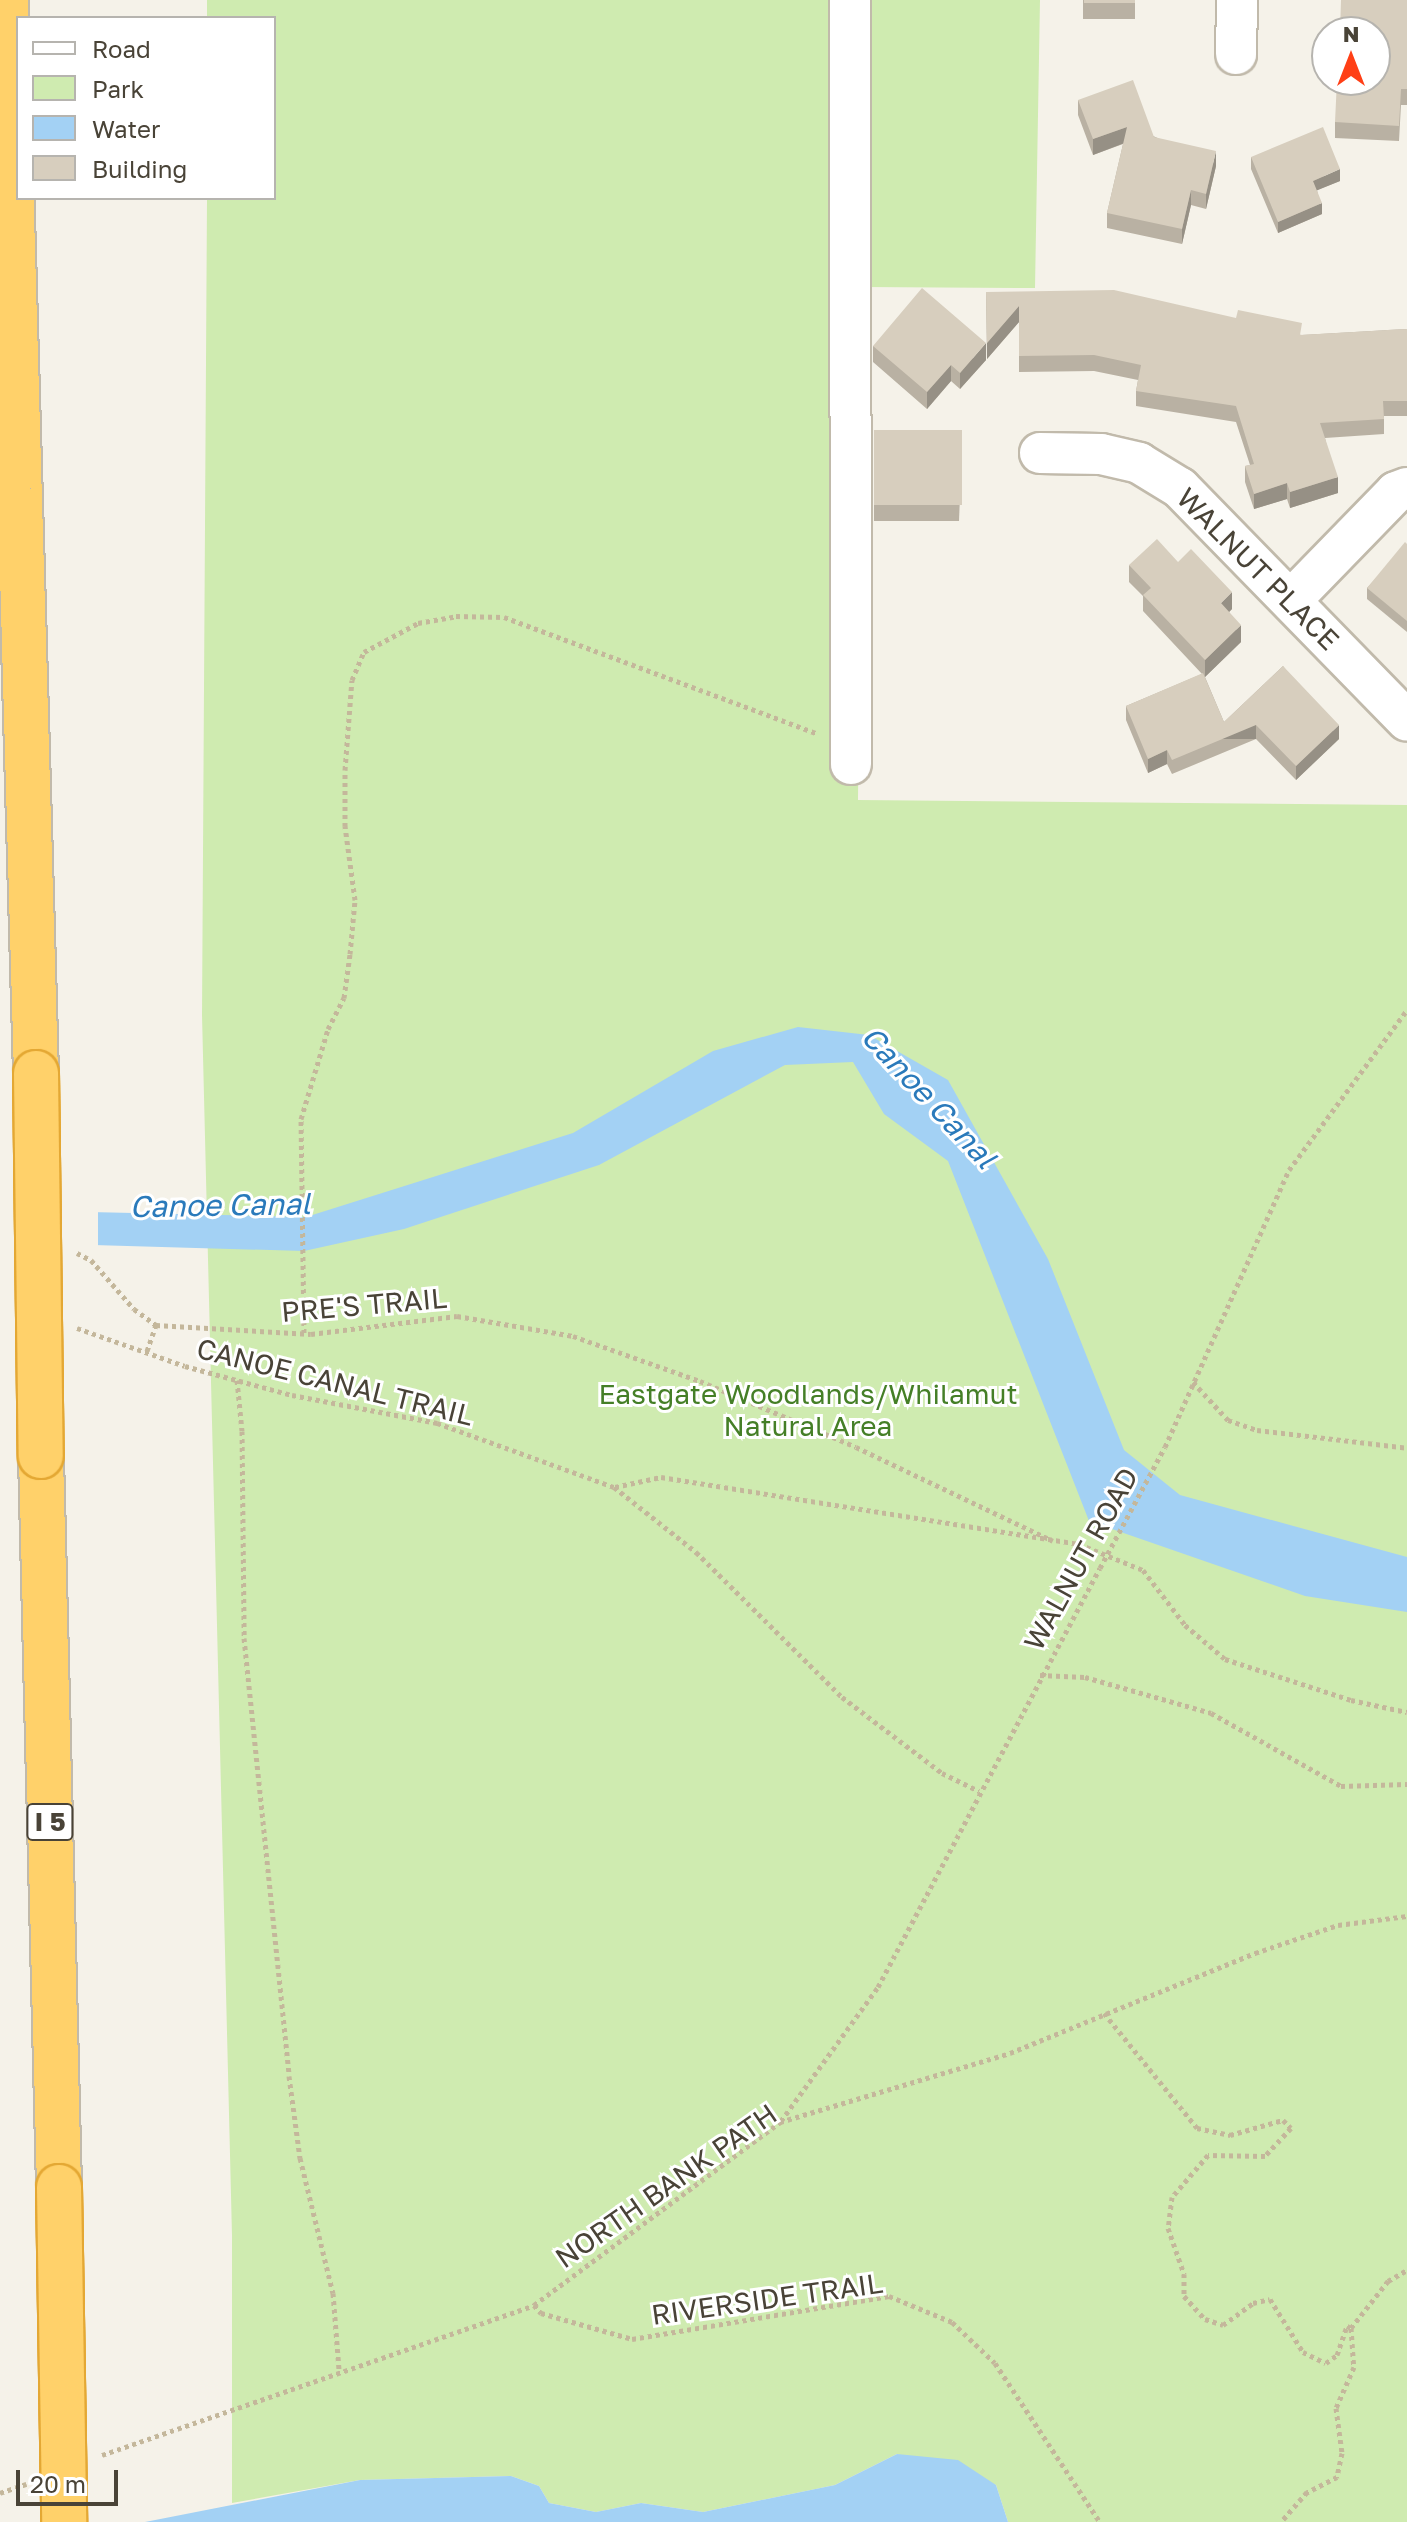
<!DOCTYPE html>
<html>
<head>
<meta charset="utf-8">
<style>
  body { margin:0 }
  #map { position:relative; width:1407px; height:2522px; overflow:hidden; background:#f5f2e9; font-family:"Golos Text",sans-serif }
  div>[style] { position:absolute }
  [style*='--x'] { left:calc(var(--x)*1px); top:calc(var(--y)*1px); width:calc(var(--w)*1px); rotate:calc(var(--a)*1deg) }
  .green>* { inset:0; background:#cfebb0 }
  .water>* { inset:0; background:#a3d1f4 }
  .pier>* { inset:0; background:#f5f2e9; transform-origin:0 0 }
  .path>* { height:5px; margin-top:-2.5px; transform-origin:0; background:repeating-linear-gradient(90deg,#c4b79b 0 4px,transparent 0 8px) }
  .roads { filter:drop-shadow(2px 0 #c1baab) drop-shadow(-2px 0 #c1baab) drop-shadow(0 2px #c1baab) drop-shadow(0 -2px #c1baab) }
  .minor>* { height:40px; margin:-20px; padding:0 20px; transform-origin:20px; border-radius:20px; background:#fff }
  .highway>* { height:44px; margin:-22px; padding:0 22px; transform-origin:22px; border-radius:22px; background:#ffd16a }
  .path-bridge>* { height:5px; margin-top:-2.5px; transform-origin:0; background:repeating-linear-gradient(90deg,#c4b79b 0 4px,transparent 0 8px) }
  .bridges { filter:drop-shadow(2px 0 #e4a834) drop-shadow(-2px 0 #e4a834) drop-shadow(0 2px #e4a834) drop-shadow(0 -2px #e4a834) }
  .highway-bridge>* { height:44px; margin:-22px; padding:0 22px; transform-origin:22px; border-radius:22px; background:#ffd16a }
  .wall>* { inset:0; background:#b9b1a3; transform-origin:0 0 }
  .shaded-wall>* { inset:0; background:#969085; transform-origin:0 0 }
  .building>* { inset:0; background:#d7cebe; transform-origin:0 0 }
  span { translate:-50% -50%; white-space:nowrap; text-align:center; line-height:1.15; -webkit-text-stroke:6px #fff; paint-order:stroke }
  .shield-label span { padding:2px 6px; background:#fff; border:2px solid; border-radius:6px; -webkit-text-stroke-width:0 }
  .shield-label { font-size:26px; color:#494337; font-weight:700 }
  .street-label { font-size:28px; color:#494337 }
  .park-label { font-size:28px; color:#457f27 }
  .water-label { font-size:30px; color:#2a7abb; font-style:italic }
  .legend { position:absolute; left:16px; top:16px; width:260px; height:184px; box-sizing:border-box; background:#fff; border:2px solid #b6b4af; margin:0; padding:10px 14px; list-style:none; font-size:24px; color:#494337 }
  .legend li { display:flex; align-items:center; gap:16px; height:40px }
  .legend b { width:40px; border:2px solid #b6b4af }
  .north { position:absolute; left:1311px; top:16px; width:80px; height:80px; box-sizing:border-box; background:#fff; border:2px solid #b6b4af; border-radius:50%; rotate:0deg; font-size:22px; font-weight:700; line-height:32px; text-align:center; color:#494337 }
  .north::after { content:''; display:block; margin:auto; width:28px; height:36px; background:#ff3f16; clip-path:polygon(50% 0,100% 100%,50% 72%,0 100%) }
  .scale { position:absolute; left:16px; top:2470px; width:102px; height:36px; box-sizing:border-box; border:4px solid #494337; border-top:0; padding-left:10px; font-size:24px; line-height:28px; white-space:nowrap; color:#494337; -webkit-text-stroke:6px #fff; paint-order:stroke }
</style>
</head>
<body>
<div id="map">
  <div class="green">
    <div style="clip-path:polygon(207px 0,1040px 0,1035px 288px,863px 287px,858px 800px,1407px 805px,1407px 2522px,1008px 2522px,996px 2485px,897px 2454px,835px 2485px,703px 2512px,641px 2503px,596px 2512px,549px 2503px,539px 2486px,511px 2476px,360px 2480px,232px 2503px,232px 2236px,202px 1015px,207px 198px,274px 198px,274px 18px,207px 18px)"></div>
  </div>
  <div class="water">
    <div style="clip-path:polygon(798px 1027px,869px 1035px,948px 1080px,1048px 1259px,1124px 1450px,1180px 1495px,1407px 1557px,1407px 1612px,1305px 1596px,1089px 1521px,948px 1161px,884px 1114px,853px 1062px,785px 1065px,599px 1165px,404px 1229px,304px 1251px,93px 1245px,0 1210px,306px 1217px,573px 1133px,713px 1051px)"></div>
    <div style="clip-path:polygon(897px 2454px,958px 2460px,996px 2485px,1008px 2522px,145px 2522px,360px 2480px,511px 2476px,539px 2486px,549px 2503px,596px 2512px,641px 2503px,703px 2512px,835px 2485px)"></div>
  </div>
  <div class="pier">
    <div style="left:0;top:1205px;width:98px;height:43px"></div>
  </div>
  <div class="path">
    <div style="--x:77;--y:1253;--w:16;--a:27"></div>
    <div style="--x:91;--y:1260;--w:65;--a:48.7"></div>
    <div style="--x:134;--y:1309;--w:27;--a:36"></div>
    <div style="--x:156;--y:1325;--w:155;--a:3.3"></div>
    <div style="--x:311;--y:1334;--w:147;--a:-7"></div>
    <div style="--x:457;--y:1316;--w:118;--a:9.8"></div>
    <div style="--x:573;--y:1336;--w:135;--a:19.5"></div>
    <div style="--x:700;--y:1381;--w:169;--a:22.9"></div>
    <div style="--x:856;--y:1447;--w:218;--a:25.5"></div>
    <div style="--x:77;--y:1328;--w:114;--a:19.4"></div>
    <div style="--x:185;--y:1366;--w:111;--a:15.2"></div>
    <div style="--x:292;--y:1395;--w:148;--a:10.9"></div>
    <div style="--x:437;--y:1423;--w:188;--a:19.9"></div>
    <div style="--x:614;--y:1487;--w:105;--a:38.4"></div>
    <div style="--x:696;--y:1552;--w:206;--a:44.8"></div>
    <div style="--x:842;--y:1697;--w:126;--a:37.2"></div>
    <div style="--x:942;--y:1773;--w:41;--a:25.9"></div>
    <div style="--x:304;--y:1333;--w:214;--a:-90.8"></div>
    <div style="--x:301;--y:1119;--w:94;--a:-73.3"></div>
    <div style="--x:328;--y:1029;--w:35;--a:-63"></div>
    <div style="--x:344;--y:998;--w:44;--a:-82.2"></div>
    <div style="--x:350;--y:954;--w:54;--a:-84.7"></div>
    <div style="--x:355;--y:900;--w:75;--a:-97.7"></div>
    <div style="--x:345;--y:826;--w:56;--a:-90"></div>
    <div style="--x:345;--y:770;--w:90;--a:-85.6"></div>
    <div style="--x:352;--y:680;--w:30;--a:-67"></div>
    <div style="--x:364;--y:652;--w:61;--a:-28.2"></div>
    <div style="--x:418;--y:623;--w:39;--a:-10"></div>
    <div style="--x:456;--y:616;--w:48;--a:1.2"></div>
    <div style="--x:504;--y:617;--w:333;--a:20.4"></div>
    <div style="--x:147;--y:1351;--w:28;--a:-71"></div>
    <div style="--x:237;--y:1380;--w:51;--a:84.4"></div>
    <div style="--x:242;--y:1431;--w:207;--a:89.4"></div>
    <div style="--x:244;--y:1638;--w:440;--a:84.1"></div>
    <div style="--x:289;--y:2076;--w:83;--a:82.4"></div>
    <div style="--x:300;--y:2158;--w:139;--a:76.3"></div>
    <div style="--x:333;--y:2293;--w:76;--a:85.5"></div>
    <div style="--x:1193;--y:1382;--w:52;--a:47.4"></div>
    <div style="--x:1228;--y:1420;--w:31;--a:19"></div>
    <div style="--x:1257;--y:1430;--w:151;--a:6.8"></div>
    <div style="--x:1165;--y:1447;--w:303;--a:-65.9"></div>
    <div style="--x:1289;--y:1170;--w:199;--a:-53.6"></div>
    <div style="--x:615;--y:1487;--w:47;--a:-12.3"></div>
    <div style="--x:661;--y:1477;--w:423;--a:9.1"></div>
    <div style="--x:1079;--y:1544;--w:69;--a:22.1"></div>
    <div style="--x:1143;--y:1570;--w:69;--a:52.6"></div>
    <div style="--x:1185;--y:1625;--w:52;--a:40.4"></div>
    <div style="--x:1225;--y:1659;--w:133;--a:18"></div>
    <div style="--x:1351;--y:1700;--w:57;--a:12.1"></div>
    <div style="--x:1040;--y:1675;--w:45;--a:2.5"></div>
    <div style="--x:1085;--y:1677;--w:131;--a:15.9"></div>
    <div style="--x:1211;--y:1713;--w:149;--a:29.3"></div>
    <div style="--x:1341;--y:1786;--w:66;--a:-1.7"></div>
    <div style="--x:1104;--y:2013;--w:148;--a:51"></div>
    <div style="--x:1197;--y:2128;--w:34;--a:12"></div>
    <div style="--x:1230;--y:2135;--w:55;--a:-15.8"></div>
    <div style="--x:1283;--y:2120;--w:11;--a:45"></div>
    <div style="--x:1291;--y:2128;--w:38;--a:133"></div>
    <div style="--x:1265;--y:2156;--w:57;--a:-179"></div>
    <div style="--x:1208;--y:2155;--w:55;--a:130.6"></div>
    <div style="--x:1172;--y:2197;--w:31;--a:97"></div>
    <div style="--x:1168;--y:2228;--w:49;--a:70.8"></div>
    <div style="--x:1184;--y:2274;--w:22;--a:90"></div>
    <div style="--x:1184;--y:2296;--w:31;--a:48"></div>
    <div style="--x:1205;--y:2319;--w:19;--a:18"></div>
    <div style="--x:1223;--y:2325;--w:37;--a:-36"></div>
    <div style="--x:1253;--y:2303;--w:17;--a:-13"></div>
    <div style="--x:1270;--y:2299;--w:62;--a:58.1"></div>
    <div style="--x:1303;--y:2352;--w:25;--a:26"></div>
    <div style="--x:1326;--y:2363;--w:14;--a:-36"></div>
    <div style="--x:1337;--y:2355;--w:31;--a:-71"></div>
    <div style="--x:1347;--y:2326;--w:4;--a:27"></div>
    <div style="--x:1351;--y:2328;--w:39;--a:86"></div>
    <div style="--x:1354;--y:2367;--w:45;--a:113.7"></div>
    <div style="--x:1336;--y:2408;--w:45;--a:82.4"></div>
    <div style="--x:1342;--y:2453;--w:25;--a:102"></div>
    <div style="--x:1337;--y:2477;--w:34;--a:153"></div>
    <div style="--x:1307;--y:2492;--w:40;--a:131"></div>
    <div style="--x:781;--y:2121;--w:165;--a:-54.1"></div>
    <div style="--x:878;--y:1987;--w:474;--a:-62.1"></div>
    <div style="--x:534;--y:2305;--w:11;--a:49"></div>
    <div style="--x:541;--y:2313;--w:95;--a:15.9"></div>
    <div style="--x:632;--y:2339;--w:261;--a:-9.5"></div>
    <div style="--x:889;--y:2296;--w:68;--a:22.4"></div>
    <div style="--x:952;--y:2322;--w:59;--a:43.6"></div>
    <div style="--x:995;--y:2363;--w:191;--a:56.6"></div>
    <div style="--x:1351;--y:2328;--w:60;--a:-51.8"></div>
    <div style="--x:1388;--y:2281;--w:22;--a:-30"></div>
    <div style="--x:102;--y:2455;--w:457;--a:-19.1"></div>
    <div style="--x:534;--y:2305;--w:307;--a:-36.6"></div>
    <div style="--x:780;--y:2122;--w:240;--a:-16.7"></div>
    <div style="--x:1010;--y:2053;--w:265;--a:-22.2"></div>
    <div style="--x:1255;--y:1953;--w:88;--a:-18.6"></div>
    <div style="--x:1338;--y:1925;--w:70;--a:-7.4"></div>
    <div style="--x:0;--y:2493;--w:28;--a:-19"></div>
  </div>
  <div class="roads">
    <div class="minor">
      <div style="--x:850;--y:0;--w:764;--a:89.93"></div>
      <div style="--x:1236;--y:54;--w:54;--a:-88.9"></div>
      <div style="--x:1040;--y:453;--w:61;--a:0.9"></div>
      <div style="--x:1101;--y:454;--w:39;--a:13"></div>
      <div style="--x:1139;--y:463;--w:48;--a:31.4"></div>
      <div style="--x:1180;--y:488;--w:325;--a:45.7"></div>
      <div style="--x:1292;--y:599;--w:149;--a:-45.8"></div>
      <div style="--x:1396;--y:492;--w:12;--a:-20"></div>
    </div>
    <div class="highway">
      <div style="--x:6;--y:0;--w:1073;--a:88.4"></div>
      <div style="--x:41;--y:1456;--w:731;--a:88.59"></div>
    </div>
  </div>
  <div class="path-bridge">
    <div style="--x:1100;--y:1568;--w:137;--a:-61.8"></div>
  </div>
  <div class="bridges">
    <div class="highway-bridge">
      <div style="--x:36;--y:1073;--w:383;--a:89.3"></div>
      <div style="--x:59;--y:2187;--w:335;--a:89.1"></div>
    </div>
  </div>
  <div class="wall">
    <div style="left:1083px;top:0;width:52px;height:19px"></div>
    <div style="clip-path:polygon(1407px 0,1407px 105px,1401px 105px,1399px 141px,1335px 138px,1335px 122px)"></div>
    <div style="clip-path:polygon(1078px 100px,1216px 166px,1206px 209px,1191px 205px,1182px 244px,1107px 228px,1107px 213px,1123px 144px,1093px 155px,1078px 115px)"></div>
    <div style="clip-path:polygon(1251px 157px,1340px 181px,1317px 190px,1322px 214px,1278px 233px,1251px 169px)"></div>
    <div style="clip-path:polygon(986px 292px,1302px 335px,1407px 329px,1407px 416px,1384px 416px,1384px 434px,1325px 438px,1338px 493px,1290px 508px,1287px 499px,1254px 509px,1245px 482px,1245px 466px,1250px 465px,1236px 422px,1136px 406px,1136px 391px,1138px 380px,1094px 371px,1019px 372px,1019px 322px,987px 359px)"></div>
    <div style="clip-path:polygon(873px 346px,986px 360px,960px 389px,951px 381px,927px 409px,873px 362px)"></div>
    <div style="clip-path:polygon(874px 430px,962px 447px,959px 521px,874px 521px)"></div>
    <div style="clip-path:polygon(1407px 544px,1407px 632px,1367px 599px,1367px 588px)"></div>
    <div style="clip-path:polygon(1129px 565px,1232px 609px,1229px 612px,1241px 642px,1205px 677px,1224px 722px,1283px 666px,1339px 739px,1296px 780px,1256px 739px,1172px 774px,1167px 764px,1148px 773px,1126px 720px,1126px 706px,1202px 674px,1143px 611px,1143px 596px,1129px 582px)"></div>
  </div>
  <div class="shaded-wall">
    <div style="clip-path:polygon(1127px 127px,1127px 142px,1093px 155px,1093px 139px)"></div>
    <div style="clip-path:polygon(1216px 151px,1216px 166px,1206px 209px,1206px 194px)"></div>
    <div style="clip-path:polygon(1340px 169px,1340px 181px,1313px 192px,1313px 181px)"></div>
    <div style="clip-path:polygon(1191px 190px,1191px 205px,1182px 244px,1182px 229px)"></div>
    <div style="clip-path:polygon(1322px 203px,1322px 214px,1278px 233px,1278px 222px)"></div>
    <div style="clip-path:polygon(1019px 306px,1019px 322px,987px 359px,987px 343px)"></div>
    <div style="clip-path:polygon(986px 343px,986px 360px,960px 389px,960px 373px)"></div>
    <div style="clip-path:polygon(951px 365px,951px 381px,927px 409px,927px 392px)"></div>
    <div style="clip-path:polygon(1338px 477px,1338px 493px,1290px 508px,1290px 492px)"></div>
    <div style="clip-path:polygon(1287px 483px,1287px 499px,1254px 509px,1254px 494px)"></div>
    <div style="clip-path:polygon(1232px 592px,1232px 609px,1221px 620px,1221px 603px)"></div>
    <div style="clip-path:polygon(1241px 625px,1241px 642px,1205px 677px,1205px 660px)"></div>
    <div style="left:1256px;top:725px;width:14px;height:91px;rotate:90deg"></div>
    <div style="clip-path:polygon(1339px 725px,1339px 739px,1296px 780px,1296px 766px)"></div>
    <div style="clip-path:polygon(1167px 750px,1167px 764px,1148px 773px,1148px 759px)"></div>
  </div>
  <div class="building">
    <div style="left:1084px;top:0;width:51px;height:3px"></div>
    <div style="clip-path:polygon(1341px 0,1407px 0,1407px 89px,1401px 89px,1399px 126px,1335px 122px,1337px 80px,1375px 80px,1375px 32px,1340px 32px)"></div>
    <div style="clip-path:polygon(1133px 80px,1154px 137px,1216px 151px,1206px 194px,1191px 190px,1182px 229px,1107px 213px,1127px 127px,1093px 139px,1078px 100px)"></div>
    <div style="clip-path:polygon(1323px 127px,1340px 169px,1313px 181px,1322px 203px,1278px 222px,1251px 157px)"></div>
    <div style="clip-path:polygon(922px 288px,986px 343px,960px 373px,951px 365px,927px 392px,873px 346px)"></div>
    <div style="clip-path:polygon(1114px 290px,1236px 318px,1238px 310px,1302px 323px,1300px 335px,1407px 329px,1407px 401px,1383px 401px,1384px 419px,1320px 423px,1338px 477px,1290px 492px,1287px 483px,1254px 494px,1245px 466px,1254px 464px,1236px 406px,1136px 391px,1141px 365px,1094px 355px,1019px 356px,1019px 306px,987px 343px,986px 292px)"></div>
    <div style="left:874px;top:430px;width:88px;height:75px"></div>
    <div style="clip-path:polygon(1157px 539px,1178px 562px,1191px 549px,1232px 592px,1221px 603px,1241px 625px,1205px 660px,1143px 595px,1151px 588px,1129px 565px)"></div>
    <div style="clip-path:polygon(1405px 542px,1407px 544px,1407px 621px,1367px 588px)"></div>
    <div style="clip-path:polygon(1283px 666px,1339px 725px,1296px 766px,1256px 725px,1172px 760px,1167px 750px,1148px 759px,1126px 706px,1203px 673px,1224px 722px)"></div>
  </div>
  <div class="shield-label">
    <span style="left:50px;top:1822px">I 5</span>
  </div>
  <div class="street-label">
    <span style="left:1258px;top:569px;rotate:45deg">WALNUT PLACE</span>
    <span style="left:364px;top:1305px;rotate:-5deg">PRE'S TRAIL</span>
    <span style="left:335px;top:1382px;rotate:14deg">CANOE CANAL TRAIL</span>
    <span style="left:1081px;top:1559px;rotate:-61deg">WALNUT ROAD</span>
    <span style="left:666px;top:2186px;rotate:-35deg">NORTH BANK PATH</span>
    <span style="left:767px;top:2299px;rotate:-8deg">RIVERSIDE TRAIL</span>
  </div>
  <div class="park-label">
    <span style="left:808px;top:1410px">Eastgate Woodlands/Whilamut<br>Natural Area</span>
  </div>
  <div class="water-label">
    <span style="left:929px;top:1097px;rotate:47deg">Canoe Canal</span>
    <span style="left:220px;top:1205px;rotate:-1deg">Canoe Canal</span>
  </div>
  <ul class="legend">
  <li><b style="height:10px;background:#fff"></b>Road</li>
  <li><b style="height:22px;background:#cfebb0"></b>Park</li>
  <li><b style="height:22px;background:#a3d1f4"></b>Water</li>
  <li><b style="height:22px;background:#d7cebe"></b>Building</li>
  </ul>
  <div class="north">N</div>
  <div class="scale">20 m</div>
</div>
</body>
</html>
